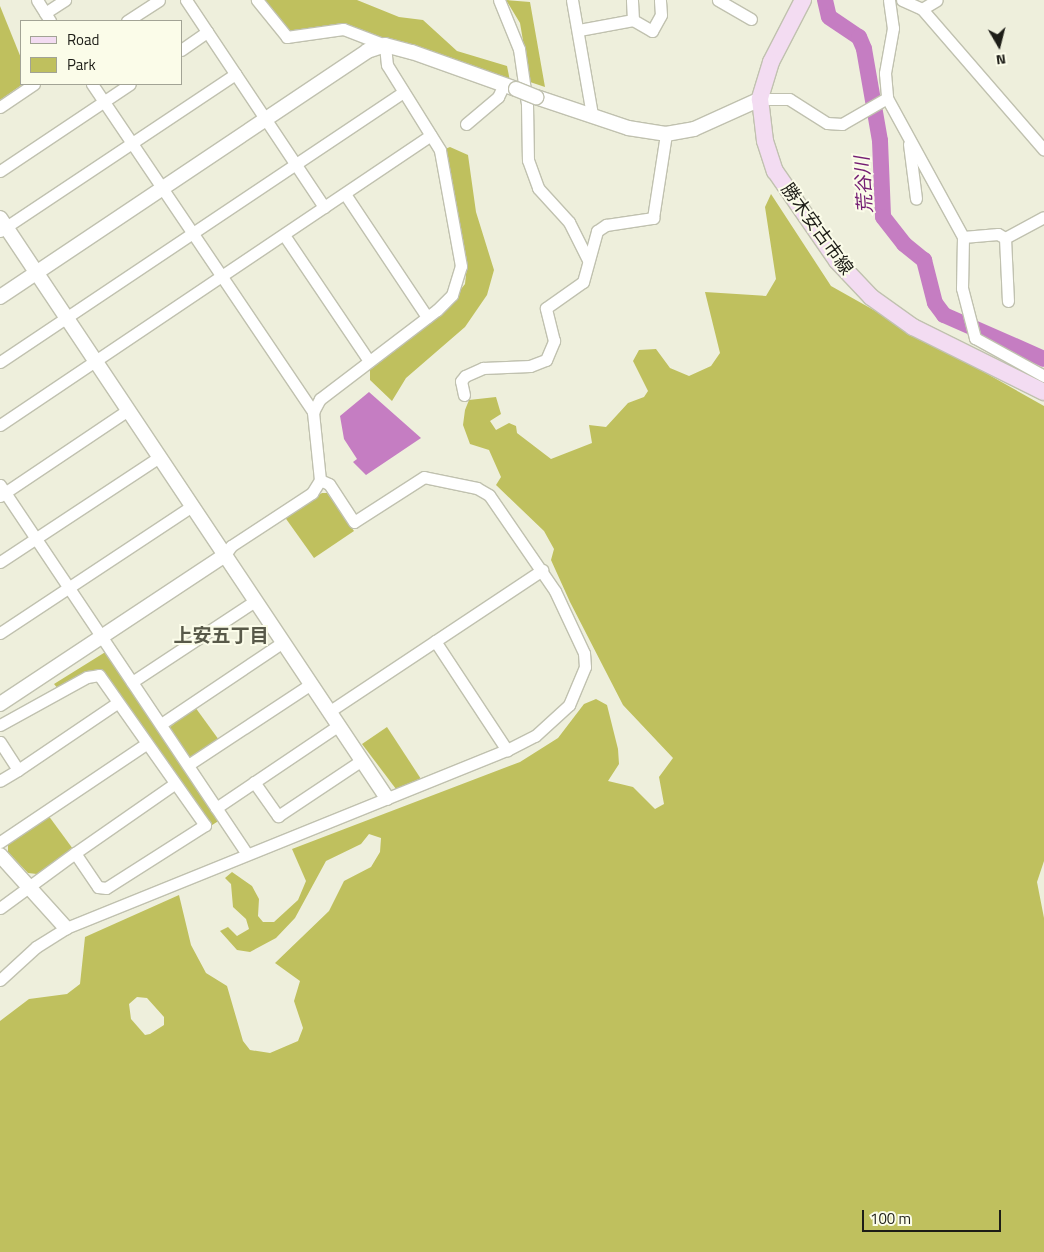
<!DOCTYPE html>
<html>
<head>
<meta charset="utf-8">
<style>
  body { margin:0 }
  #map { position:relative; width:1044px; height:1252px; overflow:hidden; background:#eeefdc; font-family:"Titillium Web","Noto Sans JP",sans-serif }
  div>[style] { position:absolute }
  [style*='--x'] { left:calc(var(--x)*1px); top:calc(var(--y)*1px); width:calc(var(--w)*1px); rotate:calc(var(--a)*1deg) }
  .green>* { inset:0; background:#bfc05e }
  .water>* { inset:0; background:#c57dc2 }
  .river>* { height:16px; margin:-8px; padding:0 8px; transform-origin:8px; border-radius:8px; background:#c57dc2 }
  .roads { filter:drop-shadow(1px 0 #c0c1af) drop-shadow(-1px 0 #c0c1af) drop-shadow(0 1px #c0c1af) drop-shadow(0 -1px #c0c1af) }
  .minor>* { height:11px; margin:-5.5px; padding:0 5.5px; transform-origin:5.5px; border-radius:5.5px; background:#fff }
  .tertiary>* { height:14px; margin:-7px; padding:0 7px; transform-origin:7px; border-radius:7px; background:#fff }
  .secondary>* { height:16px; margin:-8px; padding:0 8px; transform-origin:8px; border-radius:8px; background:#f3dcf2 }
  .bridges { filter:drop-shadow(1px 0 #c0c1af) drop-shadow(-1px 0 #c0c1af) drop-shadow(0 1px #c0c1af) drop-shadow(0 -1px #c0c1af) }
  .tertiary-bridge>* { height:14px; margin:-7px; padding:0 7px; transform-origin:7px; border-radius:7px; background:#fff }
  span { translate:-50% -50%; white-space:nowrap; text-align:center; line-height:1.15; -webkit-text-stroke:4px #fbfce9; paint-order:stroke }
  .street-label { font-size:18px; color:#1d1d17 }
  .water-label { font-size:19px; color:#741d73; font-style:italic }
  .neighbourhood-label { font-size:19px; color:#585949; font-weight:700 }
  .legend { position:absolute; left:20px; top:20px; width:162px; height:65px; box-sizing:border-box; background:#fbfce9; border:1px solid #a2a395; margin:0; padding:6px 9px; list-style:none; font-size:15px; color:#1d1d17 }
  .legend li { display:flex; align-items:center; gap:10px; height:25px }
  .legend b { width:25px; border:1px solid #a2a395 }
  .north { position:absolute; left:974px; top:20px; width:50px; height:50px; -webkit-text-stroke:4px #fbfce9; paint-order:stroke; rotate:172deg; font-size:14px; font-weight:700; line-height:20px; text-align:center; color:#1d1d17 }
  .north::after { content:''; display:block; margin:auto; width:18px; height:22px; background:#1d1d17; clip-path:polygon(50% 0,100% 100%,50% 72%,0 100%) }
  .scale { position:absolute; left:862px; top:1210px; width:139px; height:22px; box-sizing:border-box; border:2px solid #1d1d17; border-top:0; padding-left:6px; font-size:15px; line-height:18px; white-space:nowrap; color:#1d1d17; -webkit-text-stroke:4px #fbfce9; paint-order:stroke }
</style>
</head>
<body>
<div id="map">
  <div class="green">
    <div style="clip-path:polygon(263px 0,357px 0,399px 17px,423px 20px,457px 51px,507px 66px,511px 86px,343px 25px,288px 34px)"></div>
    <div style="clip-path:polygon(506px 0,530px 2px,545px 87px,530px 82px,520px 23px)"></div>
    <div style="clip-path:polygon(0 6px,21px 58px,23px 84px,0 100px)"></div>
    <div style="clip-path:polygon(450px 147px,468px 155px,476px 212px,494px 270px,487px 295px,465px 327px,406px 378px,392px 401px,370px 380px,370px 370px,440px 316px,465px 284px,467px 265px,445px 149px)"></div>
    <div style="clip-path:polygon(evenodd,771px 194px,831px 286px,1044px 406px,1044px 861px,1037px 882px,1044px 918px,1044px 1252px,0 1252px,0 1021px,29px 999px,67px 994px,80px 984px,85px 937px,179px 895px,191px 945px,206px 973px,227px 986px,243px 1041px,250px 1050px,270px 1053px,298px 1041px,303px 1028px,294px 1001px,300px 981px,275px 963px,329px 911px,344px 881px,371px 867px,380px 852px,381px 838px,369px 834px,361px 844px,326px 861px,295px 918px,276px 938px,250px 952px,237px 950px,220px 931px,228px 927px,237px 936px,249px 929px,246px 919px,233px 907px,231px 884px,225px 878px,232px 872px,252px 886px,259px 899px,258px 916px,263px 922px,274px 922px,298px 900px,306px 881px,292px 849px,520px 762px,558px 738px,584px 704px,596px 699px,607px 705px,618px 749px,619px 764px,608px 781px,633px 787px,655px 809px,664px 804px,659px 777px,673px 758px,623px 705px,570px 602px,551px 560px,554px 549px,544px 531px,496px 485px,501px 477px,489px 450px,470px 444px,463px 425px,465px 410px,469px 400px,496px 397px,501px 414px,490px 421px,496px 430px,509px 423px,516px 426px,517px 433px,551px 459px,592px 443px,589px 425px,606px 427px,628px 403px,644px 397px,648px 391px,633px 361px,639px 350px,656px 349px,670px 368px,689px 376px,711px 366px,720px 353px,705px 292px,766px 296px,776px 279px,765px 207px,771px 194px,137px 997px,147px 998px,164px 1017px,164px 1025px,150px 1034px,145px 1035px,131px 1019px,129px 1004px,137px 997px)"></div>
    <div style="clip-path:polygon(322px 493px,327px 493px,354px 531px,314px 558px,284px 516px)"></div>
    <div style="clip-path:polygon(107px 651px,220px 820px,209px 827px,102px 673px,59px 690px,54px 684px)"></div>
    <div style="clip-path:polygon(195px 707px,219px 740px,193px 757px,187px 756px,169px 728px)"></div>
    <div style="clip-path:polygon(387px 727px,421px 779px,396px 789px,362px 744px)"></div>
    <div style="clip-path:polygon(48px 815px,73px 849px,37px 874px,28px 873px,8px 852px,8px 843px)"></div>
  </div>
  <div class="water">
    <div style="clip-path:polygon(369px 392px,421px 438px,366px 475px,353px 462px,357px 459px,344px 439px,340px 416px)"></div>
  </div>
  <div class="river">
    <div style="--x:825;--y:0;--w:17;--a:77"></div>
    <div style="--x:829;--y:17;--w:36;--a:34"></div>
    <div style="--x:859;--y:37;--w:13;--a:67"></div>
    <div style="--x:864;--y:49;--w:93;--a:80.1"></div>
    <div style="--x:880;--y:141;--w:76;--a:87.7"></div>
    <div style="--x:883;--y:217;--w:34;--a:52"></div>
    <div style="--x:904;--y:244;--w:26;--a:39"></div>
    <div style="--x:924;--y:260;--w:44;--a:75.7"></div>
    <div style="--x:935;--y:303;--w:15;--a:53"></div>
    <div style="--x:944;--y:315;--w:109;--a:23.7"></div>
  </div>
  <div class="roads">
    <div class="minor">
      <div style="--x:37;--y:0;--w:25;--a:58"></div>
      <div style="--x:186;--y:0;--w:249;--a:56.3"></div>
      <div style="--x:499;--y:0;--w:53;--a:67.8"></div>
      <div style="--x:519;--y:49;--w:56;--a:81.7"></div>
      <div style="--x:527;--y:104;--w:56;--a:89"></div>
      <div style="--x:528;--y:160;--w:30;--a:70"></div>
      <div style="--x:538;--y:188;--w:46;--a:47.6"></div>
      <div style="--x:569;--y:222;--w:42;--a:63.4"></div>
      <div style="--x:572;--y:0;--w:117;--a:80.1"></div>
      <div style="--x:718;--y:0;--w:38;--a:30"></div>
      <div style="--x:889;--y:0;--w:28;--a:82"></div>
      <div style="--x:893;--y:28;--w:46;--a:100.1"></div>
      <div style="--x:885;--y:73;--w:25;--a:85"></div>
      <div style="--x:887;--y:98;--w:158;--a:61.3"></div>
      <div style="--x:963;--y:237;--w:51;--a:91.1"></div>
      <div style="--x:962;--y:288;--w:52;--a:75.4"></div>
      <div style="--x:975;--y:338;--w:79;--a:28.8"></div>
      <div style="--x:902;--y:0;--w:22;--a:24"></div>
      <div style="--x:922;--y:9;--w:186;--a:49.1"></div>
      <div style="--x:922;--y:9;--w:17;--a:-31"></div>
      <div style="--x:45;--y:13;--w:24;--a:-33"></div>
      <div style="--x:633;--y:20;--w:22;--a:30"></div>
      <div style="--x:652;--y:31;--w:18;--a:-61"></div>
      <div style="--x:661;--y:15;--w:15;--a:-94"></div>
      <div style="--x:127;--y:21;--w:38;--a:-33"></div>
      <div style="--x:579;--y:30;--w:55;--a:-10.5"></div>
      <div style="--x:633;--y:20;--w:20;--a:-93"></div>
      <div style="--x:181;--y:50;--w:32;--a:-35"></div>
      <div style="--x:92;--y:84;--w:396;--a:56"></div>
      <div style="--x:760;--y:99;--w:29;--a:0"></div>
      <div style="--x:789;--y:99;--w:45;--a:32.3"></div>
      <div style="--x:827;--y:123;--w:15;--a:4"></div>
      <div style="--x:842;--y:124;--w:52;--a:-30"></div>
      <div style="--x:0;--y:107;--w:41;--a:-34.1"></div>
      <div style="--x:466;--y:124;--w:42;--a:-40.2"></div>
      <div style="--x:498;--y:97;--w:14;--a:-65"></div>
      <div style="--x:909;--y:144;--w:55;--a:82.7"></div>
      <div style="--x:0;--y:171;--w:156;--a:-33.8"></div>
      <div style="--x:345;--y:194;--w:148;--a:56.3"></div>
      <div style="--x:0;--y:231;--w:283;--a:-33.7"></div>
      <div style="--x:284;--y:235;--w:152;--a:56"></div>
      <div style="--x:963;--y:237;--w:35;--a:-5"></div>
      <div style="--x:998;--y:234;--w:8;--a:30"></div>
      <div style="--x:1005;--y:238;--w:44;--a:-28.3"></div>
      <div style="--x:1005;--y:238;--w:63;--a:87.3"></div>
      <div style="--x:0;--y:362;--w:485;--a:-33.8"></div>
      <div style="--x:464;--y:395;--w:14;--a:-102"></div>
      <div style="--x:461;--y:381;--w:6;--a:-51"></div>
      <div style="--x:465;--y:376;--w:20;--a:-24"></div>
      <div style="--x:483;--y:368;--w:47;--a:-2.4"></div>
      <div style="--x:530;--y:366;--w:17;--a:-21"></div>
      <div style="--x:546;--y:360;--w:21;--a:-67"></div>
      <div style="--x:554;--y:341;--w:34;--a:-104"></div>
      <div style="--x:546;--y:308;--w:45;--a:-35.1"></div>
      <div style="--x:583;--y:282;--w:53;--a:-74.6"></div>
      <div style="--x:597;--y:231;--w:11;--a:-34"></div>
      <div style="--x:606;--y:225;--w:48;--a:-8.5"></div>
      <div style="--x:653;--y:218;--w:85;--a:-81.2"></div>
      <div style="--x:0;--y:425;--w:519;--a:-33.93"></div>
      <div style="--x:0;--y:485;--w:444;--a:56.2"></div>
      <div style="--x:0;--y:496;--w:154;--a:-33.9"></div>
      <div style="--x:225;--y:555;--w:11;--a:-56"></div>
      <div style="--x:231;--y:546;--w:97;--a:-33.2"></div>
      <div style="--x:312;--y:493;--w:15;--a:-58"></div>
      <div style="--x:320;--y:480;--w:68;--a:-95.9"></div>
      <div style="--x:313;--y:412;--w:15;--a:-62"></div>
      <div style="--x:320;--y:399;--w:147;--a:-37.3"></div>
      <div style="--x:437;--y:310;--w:21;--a:-45"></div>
      <div style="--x:452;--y:295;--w:30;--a:-73"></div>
      <div style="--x:461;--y:266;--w:118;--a:-100.3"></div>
      <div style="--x:440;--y:150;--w:100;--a:-121.9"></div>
      <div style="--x:387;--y:65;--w:20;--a:-96"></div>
      <div style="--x:385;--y:45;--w:45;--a:-159.1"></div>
      <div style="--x:343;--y:29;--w:57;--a:171.9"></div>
      <div style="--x:287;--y:37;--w:48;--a:-129"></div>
      <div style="--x:0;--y:562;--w:191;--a:-33.4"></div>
      <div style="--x:0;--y:633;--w:230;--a:-33.5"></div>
      <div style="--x:435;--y:641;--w:131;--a:56.6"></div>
      <div style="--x:132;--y:682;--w:147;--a:-33.4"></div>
      <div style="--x:330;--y:711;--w:255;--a:-33.6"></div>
      <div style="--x:161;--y:724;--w:147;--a:-33.9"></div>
      <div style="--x:0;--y:725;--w:99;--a:-28.9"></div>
      <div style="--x:87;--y:677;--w:12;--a:-9"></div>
      <div style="--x:99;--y:675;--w:184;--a:54.8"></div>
      <div style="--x:205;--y:825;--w:117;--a:147.5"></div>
      <div style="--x:106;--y:888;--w:8;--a:-173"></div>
      <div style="--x:98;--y:887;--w:41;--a:-124.1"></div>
      <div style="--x:75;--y:853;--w:93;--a:143.7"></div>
      <div style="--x:0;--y:742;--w:33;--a:57"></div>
      <div style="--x:18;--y:770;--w:21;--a:149"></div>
      <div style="--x:188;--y:765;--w:147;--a:-33.4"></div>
      <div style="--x:18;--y:770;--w:120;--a:-34.1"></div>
      <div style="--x:254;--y:782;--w:42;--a:54.8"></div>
      <div style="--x:278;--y:816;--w:101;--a:-33.7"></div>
      <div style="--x:216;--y:808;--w:148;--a:-34"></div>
      <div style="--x:0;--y:842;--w:176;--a:-33.9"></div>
      <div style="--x:75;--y:853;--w:119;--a:-34.8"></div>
      <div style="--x:0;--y:980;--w:49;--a:-42.5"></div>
      <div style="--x:36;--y:947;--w:36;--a:-32"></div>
      <div style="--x:66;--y:928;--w:476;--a:-22"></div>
      <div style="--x:507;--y:750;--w:31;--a:-27"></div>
      <div style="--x:535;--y:736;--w:46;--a:-42.4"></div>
      <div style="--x:569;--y:705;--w:41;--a:-67.2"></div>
      <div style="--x:585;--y:667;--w:14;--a:-94"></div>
      <div style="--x:584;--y:653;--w:68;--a:-115.1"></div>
      <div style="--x:555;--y:591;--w:116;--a:-124.5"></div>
      <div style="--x:489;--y:495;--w:14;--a:-150"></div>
      <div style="--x:477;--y:488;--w:54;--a:-168.3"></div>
      <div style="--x:424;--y:477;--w:83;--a:147.3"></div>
      <div style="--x:354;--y:522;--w:45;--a:-123.3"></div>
      <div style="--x:329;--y:484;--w:10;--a:-156"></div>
    </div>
    <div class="tertiary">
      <div style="--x:536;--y:97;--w:97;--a:18.6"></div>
      <div style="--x:628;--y:128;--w:38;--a:9"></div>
      <div style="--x:666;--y:134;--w:28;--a:-10"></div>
      <div style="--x:694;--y:129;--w:72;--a:-24.4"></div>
      <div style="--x:0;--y:218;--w:697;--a:56.29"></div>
      <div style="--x:0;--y:297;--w:442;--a:-33.8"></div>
      <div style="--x:367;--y:51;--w:19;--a:-18"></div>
      <div style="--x:385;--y:45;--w:28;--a:15"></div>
      <div style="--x:412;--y:52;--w:110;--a:19.6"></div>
      <div style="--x:0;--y:704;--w:270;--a:-33.5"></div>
      <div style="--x:0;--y:855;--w:98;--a:47.9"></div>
    </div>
    <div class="secondary">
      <div style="--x:803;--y:0;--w:70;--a:117.3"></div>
      <div style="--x:771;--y:62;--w:39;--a:107"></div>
      <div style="--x:760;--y:99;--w:42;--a:83.2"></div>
      <div style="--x:765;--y:141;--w:32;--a:72"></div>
      <div style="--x:775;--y:171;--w:109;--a:55.4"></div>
      <div style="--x:837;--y:261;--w:50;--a:46.6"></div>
      <div style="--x:871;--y:297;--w:52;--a:35.5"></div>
      <div style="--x:913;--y:327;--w:146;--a:26.4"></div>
    </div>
  </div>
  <div class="bridges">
    <div class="tertiary-bridge">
      <div style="--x:516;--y:89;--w:22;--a:22"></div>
    </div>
  </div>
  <div class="street-label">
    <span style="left:817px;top:229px;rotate:54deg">勝木安古市線</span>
  </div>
  <div class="water-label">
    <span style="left:863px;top:185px;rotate:-94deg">荒谷川</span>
  </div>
  <div class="neighbourhood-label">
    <span style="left:221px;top:635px">上安五丁目</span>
  </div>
  <ul class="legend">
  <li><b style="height:6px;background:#f3dcf2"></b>Road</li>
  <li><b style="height:14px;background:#bfc05e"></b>Park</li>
  </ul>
  <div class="north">N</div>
  <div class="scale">100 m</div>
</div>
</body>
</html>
